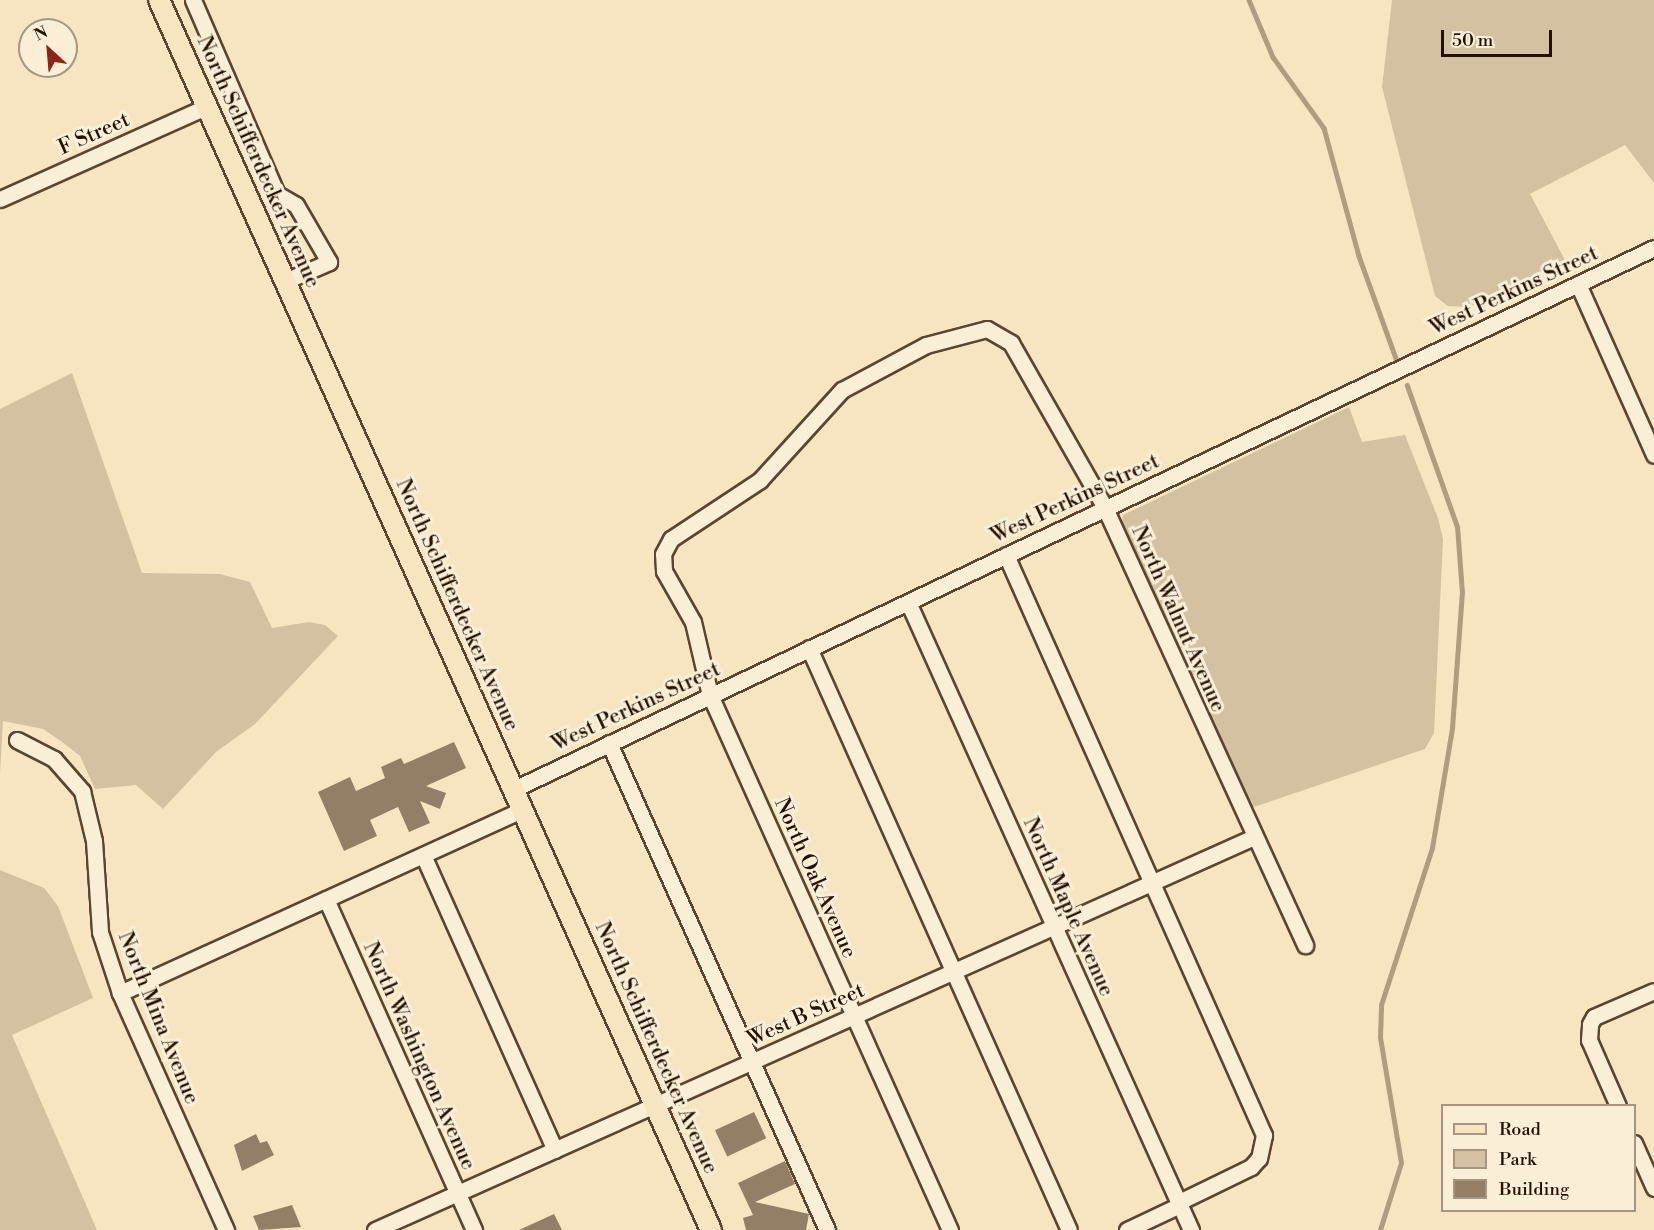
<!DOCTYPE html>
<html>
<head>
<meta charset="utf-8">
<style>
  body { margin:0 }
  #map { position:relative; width:1654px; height:1230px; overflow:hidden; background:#f7e5c2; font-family:"Libre Bodoni",serif }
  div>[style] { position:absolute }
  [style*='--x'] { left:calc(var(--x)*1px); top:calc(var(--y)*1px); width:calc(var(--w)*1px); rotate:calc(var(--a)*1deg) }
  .green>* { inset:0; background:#d3c1a1 }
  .stream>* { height:4.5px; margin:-2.25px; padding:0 2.25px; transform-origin:2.25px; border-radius:2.25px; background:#b09d80 }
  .building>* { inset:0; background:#927f65; transform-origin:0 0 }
  .roads { filter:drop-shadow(2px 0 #5a4530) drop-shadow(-2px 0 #5a4530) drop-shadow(0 2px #5a4530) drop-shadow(0 -2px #5a4530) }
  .minor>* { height:15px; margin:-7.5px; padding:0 7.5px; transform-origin:7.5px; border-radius:7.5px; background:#faeed7 }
  .major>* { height:20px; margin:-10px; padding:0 10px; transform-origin:10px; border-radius:10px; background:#f7e5c2 }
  span { translate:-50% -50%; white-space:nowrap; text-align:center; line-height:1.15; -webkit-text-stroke:6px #faeed7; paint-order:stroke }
  .street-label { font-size:21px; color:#251000 }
  .legend { position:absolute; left:1441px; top:1104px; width:195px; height:108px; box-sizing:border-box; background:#faeed7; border:2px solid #a59581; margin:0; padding:8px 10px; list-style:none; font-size:18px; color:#251000 }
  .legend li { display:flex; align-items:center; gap:12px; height:30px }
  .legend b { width:30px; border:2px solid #a59581 }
  .north { position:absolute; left:18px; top:18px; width:60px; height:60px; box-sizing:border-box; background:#faeed7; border:2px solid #a59581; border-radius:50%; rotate:334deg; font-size:16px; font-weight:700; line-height:24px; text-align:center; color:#251000 }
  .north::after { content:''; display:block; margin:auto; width:21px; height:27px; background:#8f2418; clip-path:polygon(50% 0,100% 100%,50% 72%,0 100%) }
  .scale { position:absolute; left:1441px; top:30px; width:111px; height:27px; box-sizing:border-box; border:3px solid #251000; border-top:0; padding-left:8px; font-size:18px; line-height:21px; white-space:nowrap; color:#251000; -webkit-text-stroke:4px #faeed7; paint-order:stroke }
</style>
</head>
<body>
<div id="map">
  <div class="green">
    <div style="clip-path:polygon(1392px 0,1654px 0,1654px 183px,1625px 145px,1530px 194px,1565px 260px,1470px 307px,1448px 306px,1435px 296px,1382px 87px)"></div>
    <div style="clip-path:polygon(72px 373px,142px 573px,220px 574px,250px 582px,272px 628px,309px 622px,325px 625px,338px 636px,255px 724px,216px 752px,163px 809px,136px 785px,95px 789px,80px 756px,61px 741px,43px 729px,3px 721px,0 774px,0 409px)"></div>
    <div style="clip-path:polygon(1349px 407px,1362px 442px,1405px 435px,1438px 518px,1443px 539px,1434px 733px,1425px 749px,1251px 808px,1122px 522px,1123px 515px)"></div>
    <div style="clip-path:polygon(0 870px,44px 888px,58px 906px,93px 998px,12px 1035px,97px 1230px,0 1230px)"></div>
  </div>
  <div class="stream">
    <div style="--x:1249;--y:0;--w:62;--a:67.2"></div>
    <div style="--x:1273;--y:57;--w:87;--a:54.3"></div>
    <div style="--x:1324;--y:128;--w:133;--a:74.7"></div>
    <div style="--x:1359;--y:256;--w:112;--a:70.1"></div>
    <div style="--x:1380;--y:1230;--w:70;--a:-72.6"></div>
    <div style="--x:1401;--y:1163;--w:128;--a:-99.5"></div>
    <div style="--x:1380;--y:1037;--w:32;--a:-88"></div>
    <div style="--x:1381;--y:1005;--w:165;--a:-72"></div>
    <div style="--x:1432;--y:848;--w:122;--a:-80.5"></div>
    <div style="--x:1452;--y:728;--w:135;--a:-85.8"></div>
    <div style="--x:1462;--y:593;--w:66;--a:-94.3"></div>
    <div style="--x:1457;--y:527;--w:150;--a:-109.5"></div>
  </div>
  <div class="building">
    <div style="clip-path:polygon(454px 742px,466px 768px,426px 786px,446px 793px,440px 809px,420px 801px,430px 823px,409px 832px,398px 807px,370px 820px,377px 836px,344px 851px,318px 792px,350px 777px,356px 791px,385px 778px,381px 767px,401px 758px,404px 764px)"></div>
    <div style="left:754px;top:1112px;width:29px;height:43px;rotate:65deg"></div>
    <div style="clip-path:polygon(256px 1134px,260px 1143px,267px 1141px,274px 1155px,242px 1171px,234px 1145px)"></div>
    <div style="clip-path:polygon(785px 1161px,795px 1184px,755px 1202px,809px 1214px,806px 1230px,746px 1230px,743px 1218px,753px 1215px,738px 1183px)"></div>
    <div style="clip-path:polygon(292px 1205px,301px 1227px,259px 1230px,253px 1216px)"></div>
    <div style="clip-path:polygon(554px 1214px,562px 1230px,519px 1230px)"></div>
  </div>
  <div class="roads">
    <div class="minor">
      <div style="--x:193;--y:0;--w:211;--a:66.6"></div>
      <div style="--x:277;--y:194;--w:22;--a:30"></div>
      <div style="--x:296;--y:205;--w:66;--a:59.9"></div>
      <div style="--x:329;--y:262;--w:48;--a:156.6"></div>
      <div style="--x:0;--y:199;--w:226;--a:-24.1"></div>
      <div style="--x:1578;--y:284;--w:187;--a:66"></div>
      <div style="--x:1006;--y:555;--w:635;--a:66.02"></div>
      <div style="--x:1264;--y:1135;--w:24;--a:102"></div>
      <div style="--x:1259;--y:1158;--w:12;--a:132"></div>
      <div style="--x:1251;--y:1167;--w:80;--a:154.1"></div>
      <div style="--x:908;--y:602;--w:689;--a:65.74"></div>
      <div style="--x:809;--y:648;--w:637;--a:65.93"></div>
      <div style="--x:17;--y:740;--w:42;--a:27.2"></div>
      <div style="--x:54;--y:759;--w:43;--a:48.8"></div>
      <div style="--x:82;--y:791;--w:51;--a:76.5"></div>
      <div style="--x:94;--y:841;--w:91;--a:86.2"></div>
      <div style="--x:100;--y:932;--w:64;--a:71.8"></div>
      <div style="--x:120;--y:993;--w:260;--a:65.9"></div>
      <div style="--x:609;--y:743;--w:534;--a:65.88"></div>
      <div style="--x:514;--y:789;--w:1262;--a:-25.39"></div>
      <div style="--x:423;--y:855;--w:323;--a:65.9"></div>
      <div style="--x:326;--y:899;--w:363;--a:65.9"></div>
      <div style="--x:120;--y:993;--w:443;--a:-24.5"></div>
      <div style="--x:1618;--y:1106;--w:72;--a:-113.7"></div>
      <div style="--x:1589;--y:1040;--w:16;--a:-86"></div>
      <div style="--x:1590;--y:1024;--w:8;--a:-60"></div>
      <div style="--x:1594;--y:1017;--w:65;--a:-23.4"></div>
      <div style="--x:1634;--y:1143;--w:49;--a:66"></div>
      <div style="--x:375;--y:1230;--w:963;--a:-24.09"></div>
      <div style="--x:950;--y:1230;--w:586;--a:-114.16"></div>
      <div style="--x:710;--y:695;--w:75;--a:-103.1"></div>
      <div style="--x:693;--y:622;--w:59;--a:-119.6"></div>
      <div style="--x:664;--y:571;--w:17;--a:-93"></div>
      <div style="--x:663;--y:554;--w:17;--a:-62"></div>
      <div style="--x:671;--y:539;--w:107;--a:-33.5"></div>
      <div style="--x:760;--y:480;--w:122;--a:-47.7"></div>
      <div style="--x:842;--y:390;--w:95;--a:-28.2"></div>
      <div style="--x:926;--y:345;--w:63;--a:-14.7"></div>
      <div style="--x:987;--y:329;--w:28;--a:30"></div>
      <div style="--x:1011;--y:343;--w:190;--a:60.3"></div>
      <div style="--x:1105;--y:508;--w:481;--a:65.4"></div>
      <div style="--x:1127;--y:1230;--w:59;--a:-25.3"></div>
    </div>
    <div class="major">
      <div style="--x:159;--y:0;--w:1348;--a:65.83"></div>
    </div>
  </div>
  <div class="street-label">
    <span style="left:94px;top:134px;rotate:-24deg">F Street</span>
    <span style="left:258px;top:162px;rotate:66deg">North Schifferdecker Avenue</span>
    <span style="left:1514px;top:291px;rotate:-25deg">West Perkins Street</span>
    <span style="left:1075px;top:499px;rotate:-25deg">West Perkins Street</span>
    <span style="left:457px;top:605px;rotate:66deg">North Schifferdecker Avenue</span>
    <span style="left:1178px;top:619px;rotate:66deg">North Walnut Avenue</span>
    <span style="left:636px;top:707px;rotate:-25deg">West Perkins Street</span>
    <span style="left:815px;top:878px;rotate:66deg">North Oak Avenue</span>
    <span style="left:1068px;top:907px;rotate:66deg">North Maple Avenue</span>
    <span style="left:806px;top:1015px;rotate:-24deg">West B Street</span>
    <span style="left:158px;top:1018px;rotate:68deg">North Mina Avenue</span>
    <span style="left:656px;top:1048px;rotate:66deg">North Schifferdecker Avenue</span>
    <span style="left:419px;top:1056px;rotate:66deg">North Washington Avenue</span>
  </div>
  <ul class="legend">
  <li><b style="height:8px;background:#f7e5c2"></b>Road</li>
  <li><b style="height:16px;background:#d3c1a1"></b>Park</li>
  <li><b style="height:16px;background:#927f65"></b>Building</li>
  </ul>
  <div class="north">N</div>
  <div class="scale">50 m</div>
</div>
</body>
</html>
